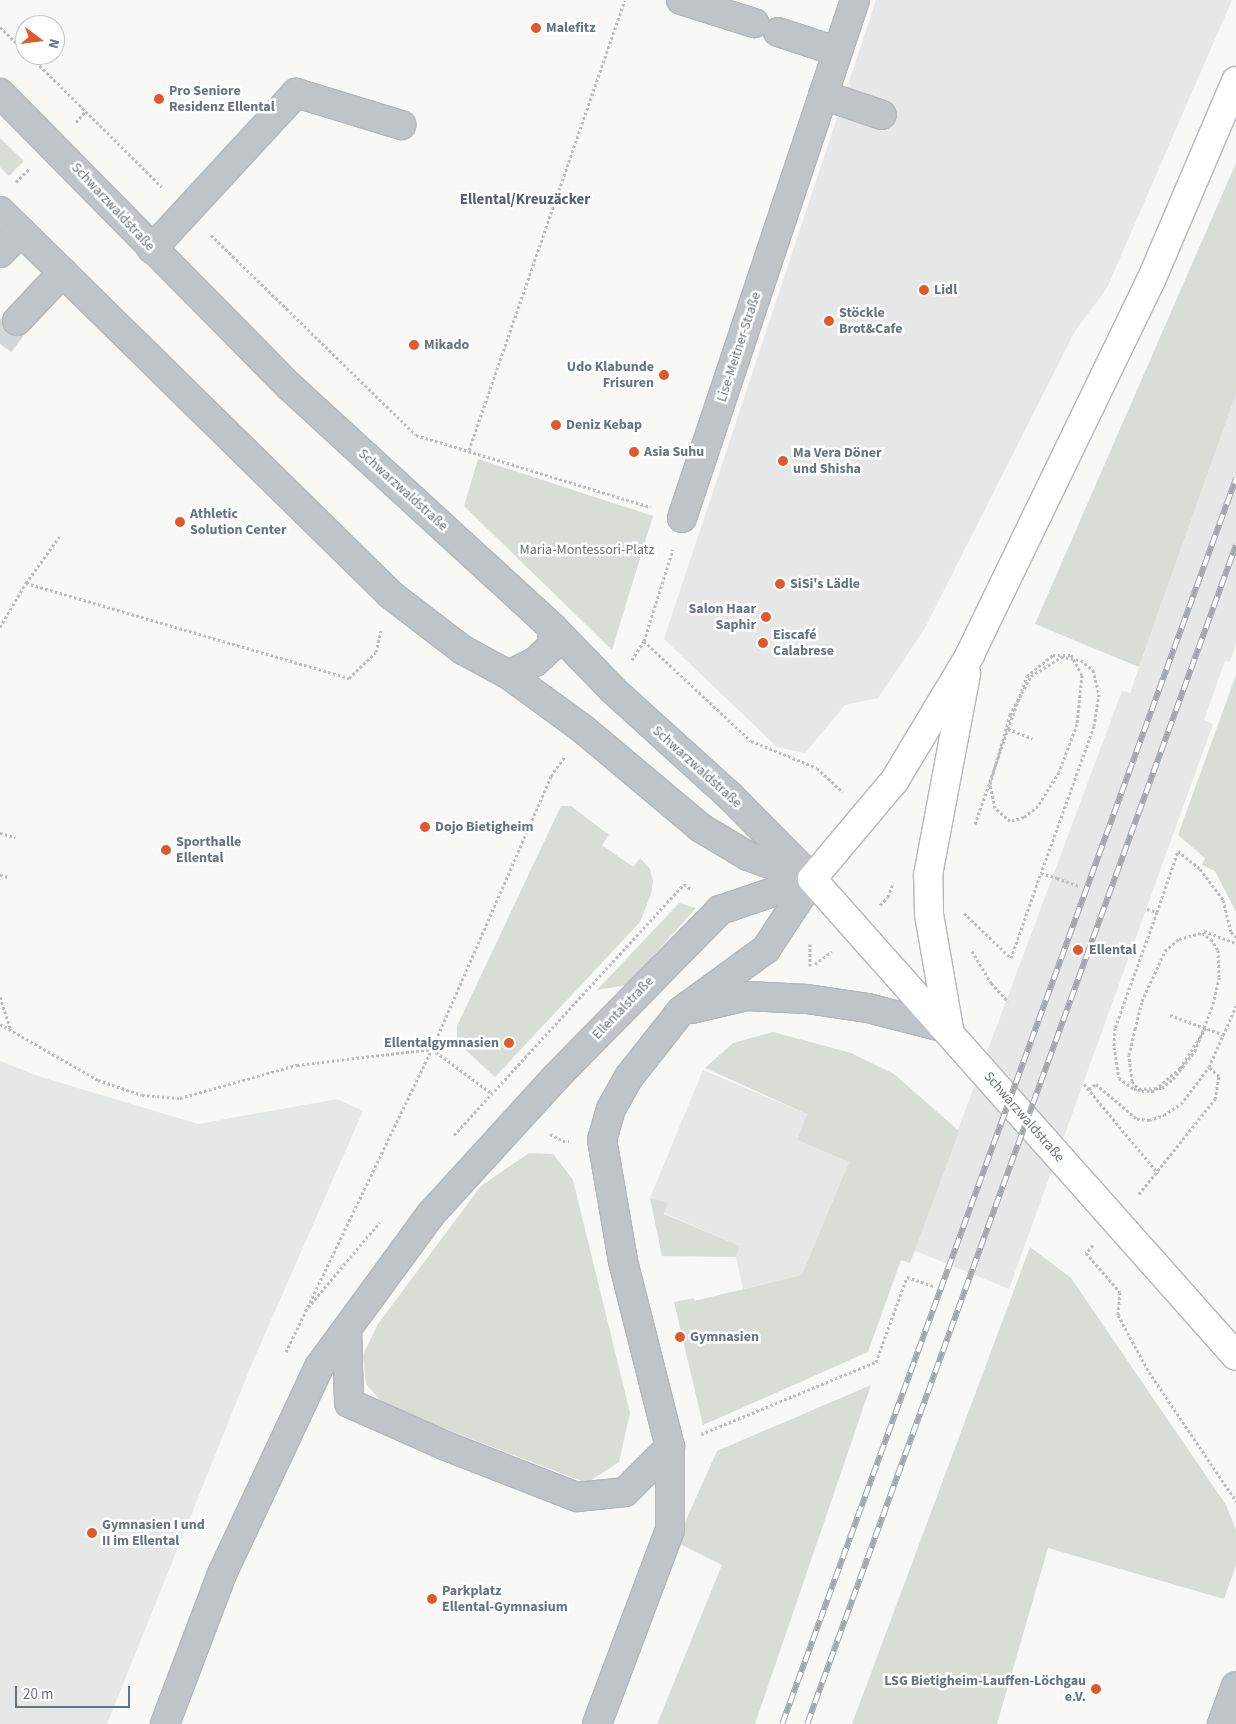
<!DOCTYPE html>
<html>
<head>
<meta charset="utf-8">
<style>
  body { margin:0 }
  #map { position:relative; width:1236px; height:1724px; overflow:hidden; background:#f8f8f6; font-family:"Source Sans 3",sans-serif }
  div>[style] { position:absolute }
  [style*='--x'] { left:calc(var(--x)*1px); top:calc(var(--y)*1px); width:calc(var(--w)*1px); rotate:calc(var(--a)*1deg) }
  .built>* { inset:0; background:#e6e7e7 }
  .green>* { inset:0; background:#d8ddd5 }
  .minor-tunnel>* { height:28px; margin-top:-14px; transform-origin:0; background:repeating-linear-gradient(90deg,#d3d7d8 0 28px,transparent 0 42px) }
  .path>* { height:3px; margin-top:-1.5px; transform-origin:0; background:repeating-linear-gradient(90deg,#babdc0 0 2.5px,transparent 0 5px) }
  .roads { filter:drop-shadow(1px 0 #b3b8bc) drop-shadow(-1px 0 #b3b8bc) drop-shadow(0 1px #b3b8bc) drop-shadow(0 -1px #b3b8bc) }
  .minor>* { height:28px; margin:-14px; padding:0 14px; transform-origin:14px; border-radius:14px; background:#bfc4c8 }
  .major>* { height:28px; margin:-14px; padding:0 14px; transform-origin:14px; border-radius:14px; background:#fff }
  .rail>* { height:5.5px; margin-top:-2.75px; transform-origin:0; background:repeating-linear-gradient(90deg,#fff 0 11px,#a1a8ad 0 22px); box-sizing:border-box; border-block:1px solid #a1a8ad }
  .path-bridge>* { height:3px; margin-top:-1.5px; transform-origin:0; background:repeating-linear-gradient(90deg,#babdc0 0 2.5px,transparent 0 5px) }
  .dots>* { width:14px; height:14px; translate:-50% -50%; box-sizing:border-box; border:2px solid #fff; border-radius:50% }
  span { translate:-50% -50%; white-space:nowrap; text-align:center; line-height:1.15; -webkit-text-stroke:5px #fff; paint-order:stroke }
  .poi-label { font-size:14px; color:#647480; font-weight:700 }
  .left { translate:0 -50%; text-align:left }
  .right { translate:-100% -50%; text-align:right }
  .street-label { font-size:14px; color:#647480 }
  .park-label { font-size:14px; color:#667963 }
  .neighbourhood-label { font-size:15px; color:#56626c; font-weight:700 }
  .north { position:absolute; left:15px; top:15px; width:50px; height:50px; box-sizing:border-box; background:#fff; border:1px solid #c1c7cc; border-radius:50%; rotate:105deg; font-size:14px; font-weight:700; line-height:20px; text-align:center; color:#647480 }
  .north::after { content:''; display:block; margin:auto; width:18px; height:22px; background:#e1582d; clip-path:polygon(50% 0,100% 100%,50% 72%,0 100%) }
  .scale { position:absolute; left:15px; top:1686px; width:115px; height:22px; box-sizing:border-box; border:2px solid #647480; border-top:0; padding-left:6px; font-size:15px; line-height:18px; white-space:nowrap; color:#647480; -webkit-text-stroke:4px #fff; paint-order:stroke }
</style>
</head>
<body>
<div id="map">
  <div class="built">
    <div style="clip-path:polygon(876px 0,1232px 0,1107px 288px,1075px 331px,925px 628px,878px 698px,845px 705px,805px 753px,777px 747px,664px 639px)"></div>
    <div style="clip-path:polygon(1236px 394px,1236px 644px,1230px 662px,1225px 661px,1204px 720px,1213px 724px,1009px 1289px,913px 1250px,1122px 691px,1130px 693px)"></div>
    <div style="clip-path:polygon(0 1061px,41px 1077px,198px 1124px,337px 1099px,363px 1111px,253px 1361px,107px 1724px,0 1724px)"></div>
    <div style="clip-path:polygon(703px 1070px,807px 1114px,797px 1140px,849px 1162px,802px 1276px,743px 1289px,736px 1257px,740px 1246px,664px 1213px,668px 1203px,650px 1198px)"></div>
  </div>
  <div class="green">
    <div style="clip-path:polygon(0 138px,24px 161px,9px 176px,0 167px)"></div>
    <div style="clip-path:polygon(1236px 163px,1236px 394px,1139px 667px,1035px 624px)"></div>
    <div style="clip-path:polygon(478px 459px,653px 516px,612px 650px,464px 506px)"></div>
    <div style="clip-path:polygon(1236px 675px,1236px 912px,1215px 871px,1202px 865px,1205px 858px,1178px 835px)"></div>
    <div style="clip-path:polygon(561px 806px,571px 806px,609px 835px,602px 845px,633px 867px,640px 858px,650px 869px,653px 881px,651px 894px,640px 922px,495px 1077px,457px 1042px,457px 1026px)"></div>
    <div style="clip-path:polygon(679px 903px,696px 908px,627px 985px,597px 990px)"></div>
    <div style="clip-path:polygon(773px 1032px,851px 1053px,894px 1074px,959px 1131px,910px 1263px,901px 1260px,868px 1352px,703px 1425px,674px 1302px,694px 1298px,694px 1301px,802px 1275px,849px 1162px,797px 1140px,807px 1114px,705px 1068px,733px 1043px)"></div>
    <div style="clip-path:polygon(529px 1153px,553px 1154px,573px 1180px,630px 1413px,619px 1462px,587px 1483px,385px 1406px,366px 1384px,363px 1355px,378px 1324px,481px 1186px)"></div>
    <div style="clip-path:polygon(650px 1198px,668px 1203px,664px 1214px,740px 1246px,736px 1257px,662px 1256px)"></div>
    <div style="clip-path:polygon(1030px 1247px,1071px 1278px,1226px 1505px,1236px 1530px,1236px 1565px,1224px 1599px,1048px 1548px,997px 1724px,852px 1724px)"></div>
    <div style="clip-path:polygon(871px 1385px,755px 1724px,657px 1724px,722px 1565px,676px 1542px,717px 1451px)"></div>
  </div>
  <div class="minor-tunnel">
    <div style="--x:0;--y:344;--w:29;--a:-54"></div>
  </div>
  <div class="path">
    <div style="--x:0;--y:27;--w:35;--a:44"></div>
    <div style="--x:29;--y:55;--w:187;--a:44.8"></div>
    <div style="--x:76;--y:122;--w:15;--a:-48"></div>
    <div style="--x:16;--y:182;--w:18;--a:-45"></div>
    <div style="--x:211;--y:235;--w:286;--a:44.3"></div>
    <div style="--x:416;--y:435;--w:245;--a:17.1"></div>
    <div style="--x:469;--y:450;--w:476;--a:-70.9"></div>
    <div style="--x:26;--y:583;--w:57;--a:-54.3"></div>
    <div style="--x:0;--y:627;--w:51;--a:-59.4"></div>
    <div style="--x:26;--y:583;--w:337;--a:16.4"></div>
    <div style="--x:349;--y:678;--w:37;--a:-44"></div>
    <div style="--x:376;--y:652;--w:22;--a:-77"></div>
    <div style="--x:644;--y:641;--w:146;--a:43.1"></div>
    <div style="--x:751;--y:741;--w:71;--a:22.2"></div>
    <div style="--x:817;--y:768;--w:35;--a:43"></div>
    <div style="--x:632;--y:660;--w:22;--a:-58"></div>
    <div style="--x:644;--y:641;--w:96;--a:-72.5"></div>
    <div style="--x:975;--y:824;--w:101;--a:-70.8"></div>
    <div style="--x:1008;--y:729;--w:26;--a:21"></div>
    <div style="--x:0;--y:833;--w:16;--a:15"></div>
    <div style="--x:0;--y:875;--w:9;--a:13"></div>
    <div style="--x:1057;--y:878;--w:23;--a:20"></div>
    <div style="--x:880;--y:905;--w:11;--a:-45"></div>
    <div style="--x:888;--y:897;--w:15;--a:-70"></div>
    <div style="--x:1157;--y:912;--w:65;--a:-71"></div>
    <div style="--x:1178;--y:851;--w:28;--a:39"></div>
    <div style="--x:1200;--y:869;--w:39;--a:53"></div>
    <div style="--x:1223;--y:900;--w:33;--a:76"></div>
    <div style="--x:1231;--y:932;--w:7;--a:45"></div>
    <div style="--x:964;--y:913;--w:65;--a:43.8"></div>
    <div style="--x:1011;--y:958;--w:90;--a:-70.6"></div>
    <div style="--x:1204;--y:931;--w:34;--a:21"></div>
    <div style="--x:972;--y:951;--w:37;--a:59"></div>
    <div style="--x:991;--y:983;--w:25;--a:47"></div>
    <div style="--x:815;--y:964;--w:21;--a:-37"></div>
    <div style="--x:810;--y:966;--w:22;--a:-90"></div>
    <div style="--x:0;--y:997;--w:33;--a:72"></div>
    <div style="--x:1170;--y:1015;--w:58;--a:20.3"></div>
    <div style="--x:0;--y:1024;--w:113;--a:29.7"></div>
    <div style="--x:98;--y:1080;--w:46;--a:18.8"></div>
    <div style="--x:142;--y:1095;--w:38;--a:5"></div>
    <div style="--x:180;--y:1098;--w:122;--a:-15.8"></div>
    <div style="--x:297;--y:1065;--w:136;--a:-6.8"></div>
    <div style="--x:432;--y:1049;--w:72;--a:36.6"></div>
    <div style="--x:1206;--y:1028;--w:48;--a:123"></div>
    <div style="--x:1180;--y:1068;--w:35;--a:139"></div>
    <div style="--x:1154;--y:1091;--w:14;--a:180"></div>
    <div style="--x:1140;--y:1091;--w:13;--a:-129"></div>
    <div style="--x:1132;--y:1081;--w:26;--a:-97"></div>
    <div style="--x:1129;--y:1055;--w:27;--a:-77"></div>
    <div style="--x:1135;--y:1029;--w:29;--a:-76"></div>
    <div style="--x:1142;--y:1001;--w:55;--a:-65.3"></div>
    <div style="--x:1165;--y:951;--w:18;--a:-41"></div>
    <div style="--x:1179;--y:939;--w:24;--a:-15"></div>
    <div style="--x:1202;--y:933;--w:11;--a:34"></div>
    <div style="--x:1211;--y:939;--w:13;--a:58"></div>
    <div style="--x:1218;--y:950;--w:27;--a:88"></div>
    <div style="--x:1084;--y:1084;--w:116;--a:50.3"></div>
    <div style="--x:1089;--y:1089;--w:9;--a:-36"></div>
    <div style="--x:1096;--y:1084;--w:54;--a:40.5"></div>
    <div style="--x:1137;--y:1119;--w:12;--a:5"></div>
    <div style="--x:1149;--y:1120;--w:16;--a:-18"></div>
    <div style="--x:1164;--y:1115;--w:20;--a:-33"></div>
    <div style="--x:1181;--y:1104;--w:46;--a:-52.9"></div>
    <div style="--x:1209;--y:1067;--w:67;--a:-66.1"></div>
    <div style="--x:550;--y:1134;--w:15;--a:28"></div>
    <div style="--x:563;--y:1141;--w:6;--a:0"></div>
    <div style="--x:454;--y:1135;--w:340;--a:-47.5"></div>
    <div style="--x:684;--y:884;--w:10;--a:37"></div>
    <div style="--x:1139;--y:1194;--w:122;--a:-51.3"></div>
    <div style="--x:1215;--y:1099;--w:23;--a:-80"></div>
    <div style="--x:1219;--y:1076;--w:13;--a:-138"></div>
    <div style="--x:1093;--y:1245;--w:11;--a:131"></div>
    <div style="--x:1086;--y:1253;--w:52;--a:48.9"></div>
    <div style="--x:1120;--y:1292;--w:23;--a:95"></div>
    <div style="--x:1118;--y:1315;--w:65;--a:61.5"></div>
    <div style="--x:1149;--y:1372;--w:156;--a:56"></div>
    <div style="--x:305;--y:1311;--w:116;--a:-49.9"></div>
    <div style="--x:286;--y:1352;--w:336;--a:-64.3"></div>
    <div style="--x:432;--y:1049;--w:298;--a:-66.4"></div>
    <div style="--x:551;--y:776;--w:24;--a:-55"></div>
    <div style="--x:701;--y:1434;--w:189;--a:-22.4"></div>
    <div style="--x:876;--y:1362;--w:90;--a:-70"></div>
    <div style="--x:907;--y:1277;--w:28;--a:19"></div>
  </div>
  <div class="roads">
    <div class="minor">
      <div style="--x:681;--y:0;--w:77;--a:17.5"></div>
      <div style="--x:778;--y:32;--w:61;--a:18.1"></div>
      <div style="--x:0;--y:93;--w:412;--a:45.4"></div>
      <div style="--x:289;--y:386;--w:358;--a:42.5"></div>
      <div style="--x:553;--y:628;--w:86;--a:45.9"></div>
      <div style="--x:613;--y:690;--w:158;--a:42.2"></div>
      <div style="--x:730;--y:796;--w:117;--a:45.3"></div>
      <div style="--x:823;--y:95;--w:62;--a:18.7"></div>
      <div style="--x:0;--y:211;--w:548;--a:44.48"></div>
      <div style="--x:391;--y:595;--w:91;--a:37.4"></div>
      <div style="--x:463;--y:650;--w:52;--a:28.5"></div>
      <div style="--x:509;--y:675;--w:92;--a:36.1"></div>
      <div style="--x:583;--y:729;--w:154;--a:40"></div>
      <div style="--x:701;--y:828;--w:55;--a:30.8"></div>
      <div style="--x:748;--y:856;--w:62;--a:19.9"></div>
      <div style="--x:152;--y:249;--w:212;--a:-47.3"></div>
      <div style="--x:296;--y:93;--w:110;--a:16.9"></div>
      <div style="--x:0;--y:253;--w:30;--a:-46"></div>
      <div style="--x:17;--y:321;--w:67;--a:-46.8"></div>
      <div style="--x:682;--y:518;--w:546;--a:-71.53"></div>
      <div style="--x:509;--y:675;--w:29;--a:-27"></div>
      <div style="--x:535;--y:662;--w:23;--a:-43"></div>
      <div style="--x:552;--y:646;--w:18;--a:-87"></div>
      <div style="--x:692;--y:1009;--w:57;--a:-13.3"></div>
      <div style="--x:747;--y:996;--w:60;--a:2.9"></div>
      <div style="--x:807;--y:999;--w:62;--a:8.4"></div>
      <div style="--x:868;--y:1008;--w:84;--a:14.5"></div>
      <div style="--x:347;--y:1330;--w:73;--a:88.4"></div>
      <div style="--x:349;--y:1403;--w:106;--a:23.9"></div>
      <div style="--x:446;--y:1446;--w:141;--a:21.3"></div>
      <div style="--x:577;--y:1497;--w:48;--a:-5.9"></div>
      <div style="--x:625;--y:1492;--w:64;--a:-45"></div>
      <div style="--x:670;--y:1447;--w:192;--a:-104.2"></div>
      <div style="--x:623;--y:1261;--w:123;--a:-99.8"></div>
      <div style="--x:602;--y:1140;--w:32;--a:-74"></div>
      <div style="--x:611;--y:1109;--w:37;--a:-61"></div>
      <div style="--x:629;--y:1077;--w:84;--a:-51.8"></div>
      <div style="--x:681;--y:1011;--w:105;--a:-36.1"></div>
      <div style="--x:766;--y:949;--w:84;--a:-56.7"></div>
      <div style="--x:165;--y:1724;--w:160;--a:-69.2"></div>
      <div style="--x:222;--y:1574;--w:229;--a:-64.9"></div>
      <div style="--x:319;--y:1367;--w:190;--a:-53.8"></div>
      <div style="--x:431;--y:1214;--w:184;--a:-47.6"></div>
      <div style="--x:555;--y:1078;--w:235;--a:-45.5"></div>
      <div style="--x:720;--y:910;--w:97;--a:-18.6"></div>
      <div style="--x:597;--y:1724;--w:207;--a:-69.4"></div>
      <div style="--x:670;--y:1530;--w:83;--a:-90"></div>
      <div style="--x:1222;--y:1724;--w:40;--a:-69.8"></div>
    </div>
    <div class="major">
      <div style="--x:1236;--y:81;--w:216;--a:113.1"></div>
      <div style="--x:1151;--y:280;--w:416;--a:115.8"></div>
      <div style="--x:970;--y:655;--w:146;--a:121"></div>
      <div style="--x:895;--y:780;--w:129;--a:130"></div>
      <div style="--x:812;--y:879;--w:638;--a:48.37"></div>
      <div style="--x:949;--y:1029;--w:117;--a:-99.9"></div>
      <div style="--x:929;--y:914;--w:39;--a:-91"></div>
      <div style="--x:928;--y:875;--w:205;--a:-79.3"></div>
    </div>
  </div>
  <div class="rail">
    <div style="--x:782;--y:1724;--w:1326;--a:-69.98"></div>
    <div style="--x:807;--y:1724;--w:1255;--a:-70.01"></div>
  </div>
  <div class="path-bridge">
    <div style="--x:1008;--y:729;--w:56;--a:-70.3"></div>
    <div style="--x:1027;--y:676;--w:33;--a:-39"></div>
    <div style="--x:1053;--y:655;--w:18;--a:0"></div>
    <div style="--x:1071;--y:655;--w:23;--a:61"></div>
    <div style="--x:1082;--y:675;--w:49;--a:95.8"></div>
    <div style="--x:1077;--y:724;--w:51;--a:110.6"></div>
    <div style="--x:1059;--y:772;--w:40;--a:122"></div>
    <div style="--x:1038;--y:806;--w:18;--a:142"></div>
    <div style="--x:1024;--y:817;--w:15;--a:164"></div>
    <div style="--x:1010;--y:821;--w:20;--a:-139"></div>
    <div style="--x:995;--y:808;--w:25;--a:-102"></div>
    <div style="--x:990;--y:784;--w:72;--a:-73.8"></div>
    <div style="--x:1010;--y:715;--w:44;--a:-61.7"></div>
    <div style="--x:1031;--y:676;--w:36;--a:-32"></div>
    <div style="--x:1061;--y:657;--w:20;--a:9"></div>
    <div style="--x:1081;--y:660;--w:16;--a:40"></div>
    <div style="--x:1093;--y:670;--w:25;--a:76"></div>
    <div style="--x:1099;--y:694;--w:32;--a:99"></div>
    <div style="--x:1094;--y:726;--w:156;--a:109.8"></div>
    <div style="--x:1041;--y:873;--w:17;--a:17"></div>
    <div style="--x:1147;--y:909;--w:10;--a:17"></div>
    <div style="--x:1157;--y:912;--w:123;--a:109.9"></div>
    <div style="--x:1115;--y:1028;--w:19;--a:93"></div>
    <div style="--x:1114;--y:1047;--w:31;--a:81"></div>
    <div style="--x:1119;--y:1078;--w:19;--a:36"></div>
    <div style="--x:1134;--y:1089;--w:28;--a:-2"></div>
    <div style="--x:1162;--y:1088;--w:14;--a:-39"></div>
    <div style="--x:1173;--y:1079;--w:36;--a:-52"></div>
    <div style="--x:1195;--y:1051;--w:50;--a:-69"></div>
    <div style="--x:1213;--y:1004;--w:28;--a:-77"></div>
  </div>
  <div class="dots">
    <div style="left:536px;top:28px;background:#e1582d"></div>
    <div style="left:159px;top:99px;background:#e1582d"></div>
    <div style="left:924px;top:290px;background:#e1582d"></div>
    <div style="left:829px;top:321px;background:#e1582d"></div>
    <div style="left:414px;top:345px;background:#e1582d"></div>
    <div style="left:664px;top:375px;background:#e1582d"></div>
    <div style="left:556px;top:425px;background:#e1582d"></div>
    <div style="left:634px;top:452px;background:#e1582d"></div>
    <div style="left:783px;top:461px;background:#e1582d"></div>
    <div style="left:180px;top:522px;background:#e1582d"></div>
    <div style="left:780px;top:584px;background:#e1582d"></div>
    <div style="left:766px;top:617px;background:#e1582d"></div>
    <div style="left:763px;top:643px;background:#e1582d"></div>
    <div style="left:425px;top:827px;background:#e1582d"></div>
    <div style="left:166px;top:850px;background:#e1582d"></div>
    <div style="left:1078px;top:950px;background:#e1582d"></div>
    <div style="left:509px;top:1043px;background:#e1582d"></div>
    <div style="left:680px;top:1337px;background:#e1582d"></div>
    <div style="left:92px;top:1533px;background:#e1582d"></div>
    <div style="left:432px;top:1599px;background:#e1582d"></div>
    <div style="left:1096px;top:1689px;background:#e1582d"></div>
  </div>
  <div class="poi-label">
    <span class="left" style="left:546px;top:28px">Malefitz</span>
    <span class="left" style="left:169px;top:99px">Pro Seniore<br>Residenz Ellental</span>
    <span class="left" style="left:934px;top:290px">Lidl</span>
    <span class="left" style="left:839px;top:321px">Stöckle<br>Brot&amp;Cafe</span>
    <span class="left" style="left:424px;top:345px">Mikado</span>
    <span class="right" style="left:654px;top:375px">Udo Klabunde<br>Frisuren</span>
    <span class="left" style="left:566px;top:425px">Deniz Kebap</span>
    <span class="left" style="left:644px;top:452px">Asia Suhu</span>
    <span class="left" style="left:793px;top:461px">Ma Vera Döner<br>und Shisha</span>
    <span class="left" style="left:190px;top:522px">Athletic<br>Solution Center</span>
    <span class="left" style="left:790px;top:584px">SiSi's Lädle</span>
    <span class="right" style="left:756px;top:617px">Salon Haar<br>Saphir</span>
    <span class="left" style="left:773px;top:643px">Eiscafé<br>Calabrese</span>
    <span class="left" style="left:435px;top:827px">Dojo Bietigheim</span>
    <span class="left" style="left:176px;top:850px">Sporthalle<br>Ellental</span>
    <span class="left" style="left:1089px;top:950px">Ellental</span>
    <span class="right" style="left:499px;top:1043px">Ellentalgymnasien</span>
    <span class="left" style="left:690px;top:1337px">Gymnasien</span>
    <span class="left" style="left:102px;top:1533px">Gymnasien I und<br>II im Ellental</span>
    <span class="left" style="left:442px;top:1599px">Parkplatz<br>Ellental-Gymnasium</span>
    <span class="right" style="left:1086px;top:1689px">LSG Bietigheim-Lauffen-Löchgau<br>e.V.</span>
  </div>
  <div class="street-label">
    <span style="left:113px;top:207px;rotate:47deg">Schwarzwaldstraße</span>
    <span style="left:739px;top:347px;rotate:-72deg">Lise-Meitner-Straße</span>
    <span style="left:403px;top:490px;rotate:42deg">Schwarzwaldstraße</span>
    <span style="left:697px;top:767px;rotate:42deg">Schwarzwaldstraße</span>
    <span style="left:623px;top:1008px;rotate:-46deg">Ellentalstraße</span>
    <span style="left:1024px;top:1117px;rotate:49deg">Schwarzwaldstraße</span>
  </div>
  <div class="park-label">
    <span style="left:587px;top:550px">Maria-Montessori-Platz</span>
  </div>
  <div class="neighbourhood-label">
    <span style="left:525px;top:200px">Ellental/Kreuzäcker</span>
  </div>
  <div class="north">N</div>
  <div class="scale">20 m</div>
</div>
</body>
</html>
